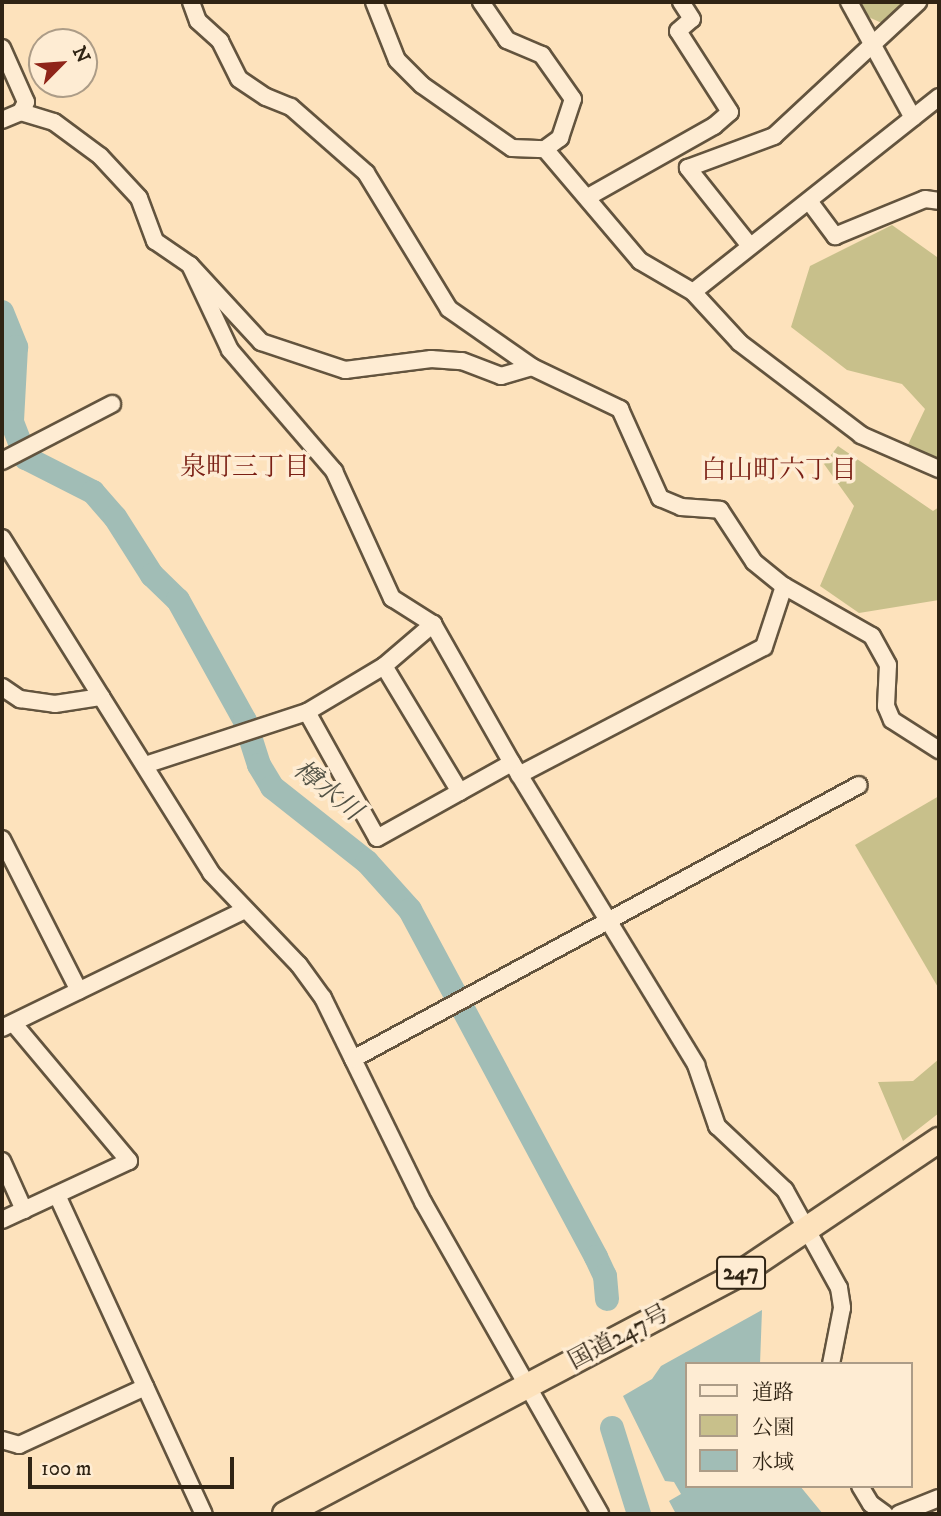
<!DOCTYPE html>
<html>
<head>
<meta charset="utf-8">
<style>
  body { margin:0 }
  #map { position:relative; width:941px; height:1516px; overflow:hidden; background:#fde2bc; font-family:"IM FELL DW Pica","Noto Serif JP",serif }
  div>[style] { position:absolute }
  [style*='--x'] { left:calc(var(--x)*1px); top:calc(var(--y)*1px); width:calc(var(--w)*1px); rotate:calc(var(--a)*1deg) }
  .green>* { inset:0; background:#c8c08b }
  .water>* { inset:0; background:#a1bdb6 }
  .river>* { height:24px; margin:-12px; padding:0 12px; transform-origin:12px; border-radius:12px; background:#a1bdb6 }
  .roads { filter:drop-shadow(2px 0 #63543e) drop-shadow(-2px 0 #63543e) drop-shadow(0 2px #63543e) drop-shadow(0 -2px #63543e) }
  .minor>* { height:16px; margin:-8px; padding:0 8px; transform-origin:8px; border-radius:8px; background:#feecd3 }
  .highway>* { height:24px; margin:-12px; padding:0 12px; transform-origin:12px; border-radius:12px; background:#fde2bc }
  span { translate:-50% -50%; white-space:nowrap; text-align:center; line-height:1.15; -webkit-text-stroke:7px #feecd3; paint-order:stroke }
  .shield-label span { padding:2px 5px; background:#feecd3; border:2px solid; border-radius:5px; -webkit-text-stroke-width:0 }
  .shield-label { font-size:23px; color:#302414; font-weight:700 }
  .street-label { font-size:24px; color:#302414 }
  .neighbourhood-label { font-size:26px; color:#7a1f14 }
  .water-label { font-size:26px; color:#525245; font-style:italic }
  .frame { position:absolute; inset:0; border:4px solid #302414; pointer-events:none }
  .legend { position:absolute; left:685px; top:1362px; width:228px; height:126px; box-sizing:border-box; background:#feecd3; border:2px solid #ac9c87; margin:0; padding:9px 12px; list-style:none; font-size:21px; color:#302414 }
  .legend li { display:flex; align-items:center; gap:14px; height:35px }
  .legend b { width:35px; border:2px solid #ac9c87 }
  .north { position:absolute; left:28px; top:28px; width:70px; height:70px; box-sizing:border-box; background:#feecd3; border:2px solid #ac9c87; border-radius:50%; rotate:65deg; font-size:19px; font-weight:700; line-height:28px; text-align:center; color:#302414 }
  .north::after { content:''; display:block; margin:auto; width:24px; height:32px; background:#8f2418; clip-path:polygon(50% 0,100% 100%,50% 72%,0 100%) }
  .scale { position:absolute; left:28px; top:1457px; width:206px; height:32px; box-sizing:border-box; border:4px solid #302414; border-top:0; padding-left:9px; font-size:21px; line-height:24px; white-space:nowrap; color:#302414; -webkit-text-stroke:5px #feecd3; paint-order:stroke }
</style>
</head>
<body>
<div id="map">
  <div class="green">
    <div style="clip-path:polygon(856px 2px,910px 2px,884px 24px,864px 15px)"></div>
    <div style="clip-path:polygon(892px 225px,937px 257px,939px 477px,905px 451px,925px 409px,902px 384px,847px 370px,791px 327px,810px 266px)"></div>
    <div style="clip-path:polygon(838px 446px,933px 511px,939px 507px,939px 600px,859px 613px,820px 586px,854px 506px,824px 464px)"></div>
    <div style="clip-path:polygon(939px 796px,939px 989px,855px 845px)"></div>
    <div style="clip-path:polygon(939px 1059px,939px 1113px,903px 1141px,878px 1082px,913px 1081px)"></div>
  </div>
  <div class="water">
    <div style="clip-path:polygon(762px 1310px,760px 1364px,687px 1364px,687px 1486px,800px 1486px,823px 1514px,676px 1514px,669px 1501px,681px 1494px,674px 1482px,665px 1481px,623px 1396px,652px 1379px,661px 1366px)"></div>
  </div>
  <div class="river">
    <div style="--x:2;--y:312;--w:38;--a:68"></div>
    <div style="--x:16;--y:347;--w:75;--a:93.1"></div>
    <div style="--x:12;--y:422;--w:39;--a:69"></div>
    <div style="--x:26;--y:458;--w:75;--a:26.9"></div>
    <div style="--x:93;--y:492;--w:33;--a:49"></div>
    <div style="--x:115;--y:517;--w:69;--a:57.5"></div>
    <div style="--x:152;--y:575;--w:36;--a:44"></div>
    <div style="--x:178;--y:600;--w:138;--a:61"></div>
    <div style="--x:245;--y:721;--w:46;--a:72.3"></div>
    <div style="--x:259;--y:765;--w:26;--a:59"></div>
    <div style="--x:272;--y:787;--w:121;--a:38.3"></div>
    <div style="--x:367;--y:862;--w:64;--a:48.1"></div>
    <div style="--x:410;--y:910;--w:394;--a:61.8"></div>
    <div style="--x:596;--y:1257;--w:21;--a:65"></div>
    <div style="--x:605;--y:1276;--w:23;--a:85"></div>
    <div style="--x:612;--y:1428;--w:90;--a:72.6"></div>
  </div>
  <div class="roads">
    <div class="minor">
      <div style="--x:191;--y:2;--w:20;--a:70"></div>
      <div style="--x:198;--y:21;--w:30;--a:42"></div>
      <div style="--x:220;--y:41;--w:42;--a:63.4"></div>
      <div style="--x:239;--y:79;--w:32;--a:34"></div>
      <div style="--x:266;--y:97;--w:27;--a:22"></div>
      <div style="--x:291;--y:107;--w:100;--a:41.3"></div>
      <div style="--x:366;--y:173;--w:159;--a:58.6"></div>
      <div style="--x:449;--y:309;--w:101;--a:34.9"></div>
      <div style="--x:374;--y:2;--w:62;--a:68.4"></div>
      <div style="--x:397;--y:60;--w:35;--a:45"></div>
      <div style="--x:422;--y:85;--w:110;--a:35"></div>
      <div style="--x:512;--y:148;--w:33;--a:2"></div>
      <div style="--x:545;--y:149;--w:19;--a:-36"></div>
      <div style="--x:560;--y:138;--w:41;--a:-71.6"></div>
      <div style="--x:573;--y:99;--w:54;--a:-125.2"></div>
      <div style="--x:542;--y:55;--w:38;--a:-157"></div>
      <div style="--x:507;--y:40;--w:46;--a:-124.4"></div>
      <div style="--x:849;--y:2;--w:132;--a:61.1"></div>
      <div style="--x:2;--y:48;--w:59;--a:66"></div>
      <div style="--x:26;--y:102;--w:11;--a:117"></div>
      <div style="--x:2;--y:120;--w:21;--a:-23"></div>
      <div style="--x:21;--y:112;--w:34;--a:17"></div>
      <div style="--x:54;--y:122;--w:57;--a:36.5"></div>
      <div style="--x:100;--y:156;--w:57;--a:47.1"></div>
      <div style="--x:139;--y:198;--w:46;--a:69.6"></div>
      <div style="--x:155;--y:241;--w:42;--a:34.4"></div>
      <div style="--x:190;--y:265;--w:105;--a:47.3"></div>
      <div style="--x:261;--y:342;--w:89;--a:18.4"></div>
      <div style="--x:345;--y:370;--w:87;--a:-7.3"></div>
      <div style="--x:431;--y:359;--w:31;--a:4"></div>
      <div style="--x:462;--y:361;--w:42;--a:21"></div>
      <div style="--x:501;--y:376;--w:32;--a:-16"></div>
      <div style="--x:532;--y:367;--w:98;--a:25.5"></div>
      <div style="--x:620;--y:409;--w:98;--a:65.8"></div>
      <div style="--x:660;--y:498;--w:23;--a:23"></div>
      <div style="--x:681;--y:507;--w:39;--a:4"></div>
      <div style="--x:720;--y:510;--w:62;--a:56.8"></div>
      <div style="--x:754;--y:562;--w:38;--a:39"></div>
      <div style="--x:784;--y:586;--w:101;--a:29.6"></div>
      <div style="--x:872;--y:636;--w:33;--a:61"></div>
      <div style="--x:888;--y:665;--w:41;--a:92.8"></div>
      <div style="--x:886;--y:706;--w:15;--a:67"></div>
      <div style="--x:892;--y:720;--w:56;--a:32.6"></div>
      <div style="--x:545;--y:149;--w:147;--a:49.7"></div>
      <div style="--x:640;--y:261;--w:61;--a:30.3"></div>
      <div style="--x:693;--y:292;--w:69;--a:47.3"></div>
      <div style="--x:740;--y:343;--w:152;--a:37.2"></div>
      <div style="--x:861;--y:435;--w:85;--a:23.6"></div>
      <div style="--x:588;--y:197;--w:145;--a:-29.4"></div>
      <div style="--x:714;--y:126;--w:21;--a:-41"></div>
      <div style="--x:730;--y:112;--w:96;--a:-122.7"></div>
      <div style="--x:678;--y:31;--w:18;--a:-41"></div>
      <div style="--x:692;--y:19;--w:20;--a:-123"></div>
      <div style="--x:809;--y:201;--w:44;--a:53.4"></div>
      <div style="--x:835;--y:236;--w:97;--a:-22.3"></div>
      <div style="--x:925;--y:199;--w:14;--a:8"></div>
      <div style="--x:750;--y:246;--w:100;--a:-128.5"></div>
      <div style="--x:688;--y:168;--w:92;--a:-20.4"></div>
      <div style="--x:774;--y:136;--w:197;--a:-42.9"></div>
      <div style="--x:190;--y:265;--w:94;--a:64.8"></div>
      <div style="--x:230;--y:350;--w:160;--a:49.3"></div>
      <div style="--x:334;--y:471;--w:140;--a:65.5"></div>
      <div style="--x:392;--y:598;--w:49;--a:32.4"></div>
      <div style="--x:433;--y:624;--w:160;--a:60.4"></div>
      <div style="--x:512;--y:763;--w:354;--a:58.6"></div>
      <div style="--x:696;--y:1065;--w:65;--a:71"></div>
      <div style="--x:717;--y:1126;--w:93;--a:43.3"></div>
      <div style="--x:785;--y:1190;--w:112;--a:61.1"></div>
      <div style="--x:839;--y:1288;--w:20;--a:81"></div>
      <div style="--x:842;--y:1308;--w:57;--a:101.1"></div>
      <div style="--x:693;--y:292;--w:314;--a:-38.4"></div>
      <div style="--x:2;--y:461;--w:124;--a:-27.4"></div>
      <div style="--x:2;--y:538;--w:395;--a:58"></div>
      <div style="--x:211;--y:873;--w:127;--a:46.3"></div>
      <div style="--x:299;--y:965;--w:41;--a:54"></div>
      <div style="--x:323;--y:998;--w:227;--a:63.9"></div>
      <div style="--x:423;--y:1202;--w:359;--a:60.4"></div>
      <div style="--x:384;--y:666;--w:147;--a:58.9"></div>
      <div style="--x:2;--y:687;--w:22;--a:34"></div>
      <div style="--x:20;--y:699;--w:35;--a:8"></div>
      <div style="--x:55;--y:704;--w:47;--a:-8.7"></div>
      <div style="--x:307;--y:712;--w:144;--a:60.9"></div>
      <div style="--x:377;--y:838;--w:154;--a:-29.1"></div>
      <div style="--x:145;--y:765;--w:170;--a:-18.1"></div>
      <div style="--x:307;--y:712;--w:90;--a:-30.9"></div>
      <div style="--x:384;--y:666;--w:65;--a:-40.6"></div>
      <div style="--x:519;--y:775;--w:276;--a:-27.6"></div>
      <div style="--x:764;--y:647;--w:64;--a:-71.8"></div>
      <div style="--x:2;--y:839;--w:170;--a:63.1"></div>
      <div style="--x:2;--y:1028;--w:270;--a:-25.9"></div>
      <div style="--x:353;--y:1059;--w:575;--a:-28.44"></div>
      <div style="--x:2;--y:1161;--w:54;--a:65.8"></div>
      <div style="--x:57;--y:1195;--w:351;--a:65.3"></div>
      <div style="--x:2;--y:1220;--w:140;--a:-24.9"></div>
      <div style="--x:129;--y:1161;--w:180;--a:-130"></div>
      <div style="--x:2;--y:1440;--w:18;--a:16"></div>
      <div style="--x:19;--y:1445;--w:139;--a:-24.7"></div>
      <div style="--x:860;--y:1486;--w:21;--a:59"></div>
      <div style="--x:871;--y:1504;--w:17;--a:36"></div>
      <div style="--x:899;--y:1514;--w:43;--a:-21.8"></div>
    </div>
    <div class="highway">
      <div style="--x:285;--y:1514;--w:516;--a:-27.86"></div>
      <div style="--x:741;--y:1273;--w:239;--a:-33.9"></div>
    </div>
  </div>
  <div class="shield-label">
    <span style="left:741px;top:1273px">247</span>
  </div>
  <div class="street-label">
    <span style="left:619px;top:1338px;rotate:-28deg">国道247号</span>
  </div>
  <div class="neighbourhood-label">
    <span style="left:245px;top:468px">泉町三丁目</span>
    <span style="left:779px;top:471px">白山町六丁目</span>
  </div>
  <div class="water-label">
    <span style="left:327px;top:791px;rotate:39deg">樽水川</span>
  </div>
  <div class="frame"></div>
  <ul class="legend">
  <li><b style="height:9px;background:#feecd3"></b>道路</li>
  <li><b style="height:19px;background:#c8c08b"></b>公園</li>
  <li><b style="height:19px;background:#a1bdb6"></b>水域</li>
  </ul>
  <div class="north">N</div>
  <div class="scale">100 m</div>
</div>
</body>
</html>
